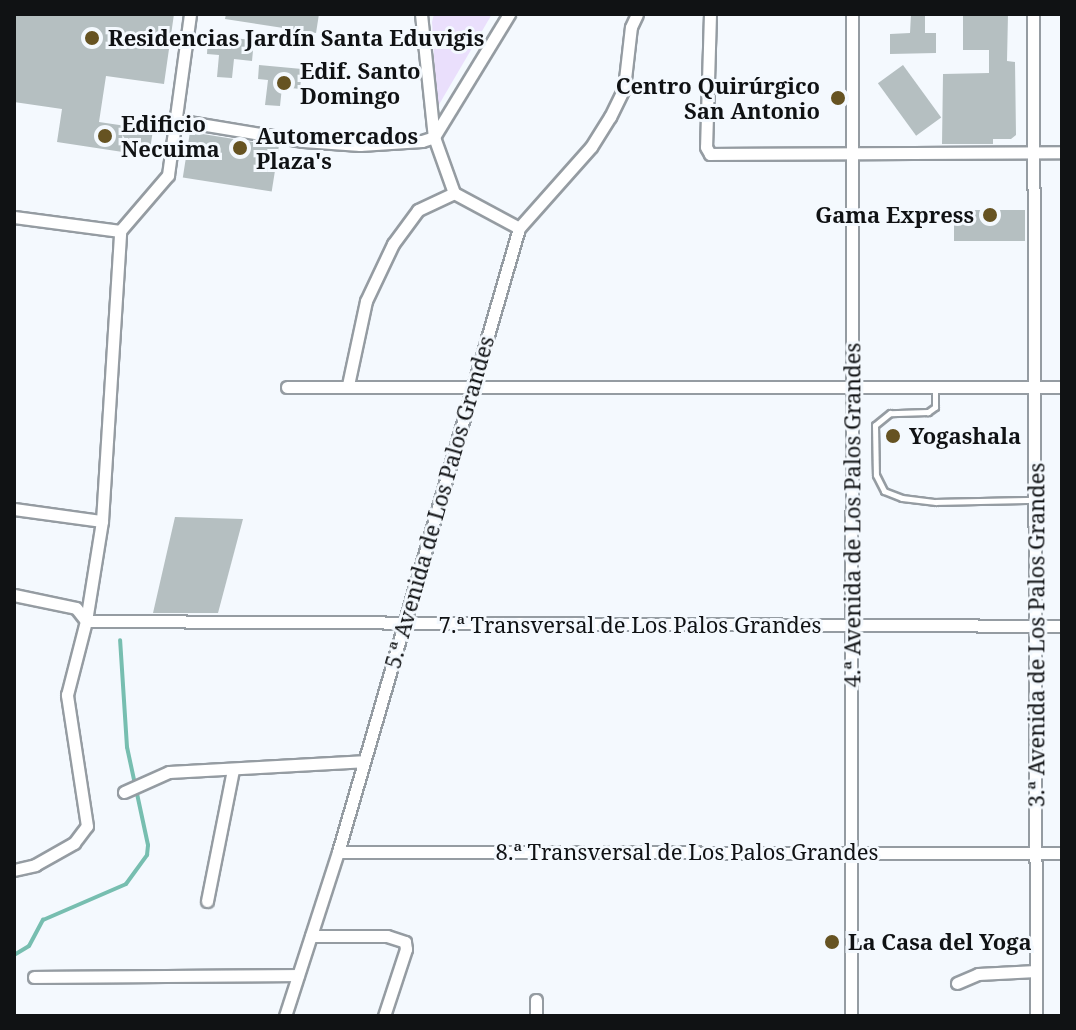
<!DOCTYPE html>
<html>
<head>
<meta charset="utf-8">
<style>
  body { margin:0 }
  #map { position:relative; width:1076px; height:1030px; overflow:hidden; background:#f4f9fe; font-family:"Noto Serif",serif }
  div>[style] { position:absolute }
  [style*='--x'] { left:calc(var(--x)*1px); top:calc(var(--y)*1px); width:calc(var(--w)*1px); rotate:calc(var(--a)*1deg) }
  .green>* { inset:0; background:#eadffc }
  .stream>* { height:4px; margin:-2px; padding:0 2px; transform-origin:2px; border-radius:2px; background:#77beb0 }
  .building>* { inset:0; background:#b5bfc1; transform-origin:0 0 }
  .roads { filter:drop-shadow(2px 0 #959ca2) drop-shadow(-2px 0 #959ca2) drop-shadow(0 2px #959ca2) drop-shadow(0 -2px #959ca2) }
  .service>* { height:5px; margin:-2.5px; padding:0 2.5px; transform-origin:2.5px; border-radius:2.5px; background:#fff }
  .minor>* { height:11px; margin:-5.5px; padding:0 5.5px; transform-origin:5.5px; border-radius:5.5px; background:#fff }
  .dots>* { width:22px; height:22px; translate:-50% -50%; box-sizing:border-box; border:4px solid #f4f9fe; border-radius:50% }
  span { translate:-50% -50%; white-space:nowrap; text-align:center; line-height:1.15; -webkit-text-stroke:6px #f4f9fe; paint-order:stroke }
  .poi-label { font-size:22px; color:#101214; font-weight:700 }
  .left { translate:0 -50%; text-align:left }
  .right { translate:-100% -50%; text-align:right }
  .street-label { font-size:22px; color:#101214 }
  .frame { position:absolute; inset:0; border:16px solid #101214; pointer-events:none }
</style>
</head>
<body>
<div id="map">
  <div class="green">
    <div style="clip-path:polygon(434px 14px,492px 14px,437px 108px,432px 22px)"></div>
  </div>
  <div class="stream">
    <div style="--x:14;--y:955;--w:17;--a:-31"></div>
    <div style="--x:29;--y:946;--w:30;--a:-62"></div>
    <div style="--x:43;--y:920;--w:90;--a:-23.4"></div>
    <div style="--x:126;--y:884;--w:36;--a:-54"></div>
    <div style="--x:147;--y:855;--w:10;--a:-84"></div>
    <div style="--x:148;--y:845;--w:100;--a:-102.1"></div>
    <div style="--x:127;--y:747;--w:107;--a:-93.7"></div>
  </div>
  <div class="building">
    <div style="clip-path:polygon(14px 14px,174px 14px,164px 84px,106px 76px,99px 122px,153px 130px,149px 156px,57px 142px,62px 109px,14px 102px)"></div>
    <div style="clip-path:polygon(226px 14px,319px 14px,316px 33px,225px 19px)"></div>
    <div style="clip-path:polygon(911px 14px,925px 14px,925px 33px,936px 33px,936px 53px,890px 54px,890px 34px,910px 33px)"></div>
    <div style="clip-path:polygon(963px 14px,1008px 14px,1007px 61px,1015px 62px,1016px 135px,1011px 139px,993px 139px,993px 144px,942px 144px,943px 74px,989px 73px,989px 50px,963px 50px)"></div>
    <div style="clip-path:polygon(208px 36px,254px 40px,252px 61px,234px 59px,232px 78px,217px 77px,219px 55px,207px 54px)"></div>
    <div style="clip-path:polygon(259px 65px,302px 69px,300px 89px,282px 87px,280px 106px,265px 105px,268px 80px,258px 79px)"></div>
    <div style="left:903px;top:65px;width:65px;height:31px;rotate:54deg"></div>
    <div style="left:190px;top:132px;width:90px;height:46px;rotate:9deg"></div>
    <div style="left:1025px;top:210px;width:31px;height:71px;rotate:90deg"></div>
    <div style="clip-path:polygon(175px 517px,243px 519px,218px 613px,153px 613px)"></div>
  </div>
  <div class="roads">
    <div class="service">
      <div style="--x:935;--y:388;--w:19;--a:90"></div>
      <div style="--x:935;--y:407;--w:9;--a:144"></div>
      <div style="--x:928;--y:412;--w:38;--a:178"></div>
      <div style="--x:890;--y:413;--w:19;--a:141"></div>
      <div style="--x:875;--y:425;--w:50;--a:88.9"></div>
      <div style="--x:876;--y:475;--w:18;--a:63"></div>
      <div style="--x:884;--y:491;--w:19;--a:21"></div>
      <div style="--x:902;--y:498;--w:34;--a:7"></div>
      <div style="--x:936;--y:502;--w:99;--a:-1.2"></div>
    </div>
    <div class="minor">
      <div style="--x:421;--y:14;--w:124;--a:84"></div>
      <div style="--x:434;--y:137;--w:59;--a:70.3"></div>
      <div style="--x:454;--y:193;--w:74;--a:28.3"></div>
      <div style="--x:710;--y:14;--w:133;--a:91.7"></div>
      <div style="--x:706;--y:147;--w:8;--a:60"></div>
      <div style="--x:710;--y:154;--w:352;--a:-0.3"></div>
      <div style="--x:1033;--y:14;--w:1002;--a:89.83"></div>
      <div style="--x:176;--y:120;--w:129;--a:9.4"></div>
      <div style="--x:303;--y:141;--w:57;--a:4"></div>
      <div style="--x:360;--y:145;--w:62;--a:-3.7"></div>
      <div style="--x:422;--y:141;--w:13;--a:-18"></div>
      <div style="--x:434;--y:137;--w:144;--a:-58.6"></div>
      <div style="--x:14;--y:217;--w:107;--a:7.5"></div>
      <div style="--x:120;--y:231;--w:74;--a:-49.4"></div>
      <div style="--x:168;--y:175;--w:162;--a:-82.2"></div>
      <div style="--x:348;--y:385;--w:86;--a:-77.9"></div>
      <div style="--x:366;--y:301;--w:63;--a:-64.7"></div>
      <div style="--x:393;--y:244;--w:42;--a:-53.7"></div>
      <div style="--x:418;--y:210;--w:40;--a:-25"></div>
      <div style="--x:287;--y:387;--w:775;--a:0"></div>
      <div style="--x:14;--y:509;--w:89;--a:7.8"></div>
      <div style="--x:14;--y:595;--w:63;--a:11.8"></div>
      <div style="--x:76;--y:608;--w:16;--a:52"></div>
      <div style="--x:86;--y:621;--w:976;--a:0.29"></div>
      <div style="--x:124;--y:792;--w:49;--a:-24"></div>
      <div style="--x:169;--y:772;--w:194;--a:-3.2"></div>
      <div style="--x:338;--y:852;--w:724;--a:0.08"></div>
      <div style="--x:14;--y:870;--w:22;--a:-13"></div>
      <div style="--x:35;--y:865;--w:45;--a:-29.4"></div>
      <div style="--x:74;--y:843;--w:21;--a:-53"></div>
      <div style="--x:87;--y:826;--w:133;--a:-98.7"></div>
      <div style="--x:67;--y:695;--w:76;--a:-75.6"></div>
      <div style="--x:86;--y:621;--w:101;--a:-80.9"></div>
      <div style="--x:102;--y:521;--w:291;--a:-86.4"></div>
      <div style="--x:207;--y:901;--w:134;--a:-78.8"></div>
      <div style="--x:311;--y:936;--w:76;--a:0"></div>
      <div style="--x:387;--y:936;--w:19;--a:18"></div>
      <div style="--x:405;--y:942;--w:7;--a:82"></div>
      <div style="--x:406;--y:949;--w:71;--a:108.2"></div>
      <div style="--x:34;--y:977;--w:264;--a:-0.4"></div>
      <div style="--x:957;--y:983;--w:23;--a:-23"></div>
      <div style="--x:978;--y:974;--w:58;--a:-3"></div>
      <div style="--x:536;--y:1000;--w:16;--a:90"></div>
      <div style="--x:285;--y:1016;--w:172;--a:-72.1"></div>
      <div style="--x:338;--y:852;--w:650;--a:-73.82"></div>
      <div style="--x:519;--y:228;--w:108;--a:-48.4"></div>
      <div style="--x:591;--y:147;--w:36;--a:-58"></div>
      <div style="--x:610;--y:117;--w:32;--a:-64"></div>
      <div style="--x:624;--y:88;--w:61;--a:-83.5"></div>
      <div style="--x:631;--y:27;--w:14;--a:-65"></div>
      <div style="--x:851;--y:1016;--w:1002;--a:-89.94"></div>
    </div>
  </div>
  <div class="dots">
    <div style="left:92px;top:38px;background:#665322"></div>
    <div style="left:284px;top:83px;background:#665322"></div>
    <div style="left:838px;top:98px;background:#665322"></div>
    <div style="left:105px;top:136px;background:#665322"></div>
    <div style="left:240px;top:148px;background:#665322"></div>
    <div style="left:990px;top:215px;background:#665322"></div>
    <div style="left:893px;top:436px;background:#665322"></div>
    <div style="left:832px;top:942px;background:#665322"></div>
  </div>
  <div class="poi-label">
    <span class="left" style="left:108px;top:38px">Residencias Jardín Santa Eduvigis</span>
    <span class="left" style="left:300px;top:83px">Edif. Santo<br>Domingo</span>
    <span class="right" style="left:820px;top:98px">Centro Quirúrgico<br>San Antonio</span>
    <span class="left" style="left:121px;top:136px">Edificio<br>Necuima</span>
    <span class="left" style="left:256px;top:148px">Automercados<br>Plaza's</span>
    <span class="right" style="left:974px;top:215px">Gama Express</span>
    <span class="left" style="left:909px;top:436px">Yogashala</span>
    <span class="left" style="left:848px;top:942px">La Casa del Yoga</span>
  </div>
  <div class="street-label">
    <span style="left:439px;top:502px;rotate:-74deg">5.ª Avenida de Los Palos Grandes</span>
    <span style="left:852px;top:515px;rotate:-90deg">4.ª Avenida de Los Palos Grandes</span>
    <span style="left:630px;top:625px">7.ª Transversal de Los Palos Grandes</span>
    <span style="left:1036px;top:635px;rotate:-90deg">3.ª Avenida de Los Palos Grandes</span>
    <span style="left:687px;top:852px">8.ª Transversal de Los Palos Grandes</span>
  </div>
  <div class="frame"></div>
</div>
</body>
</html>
